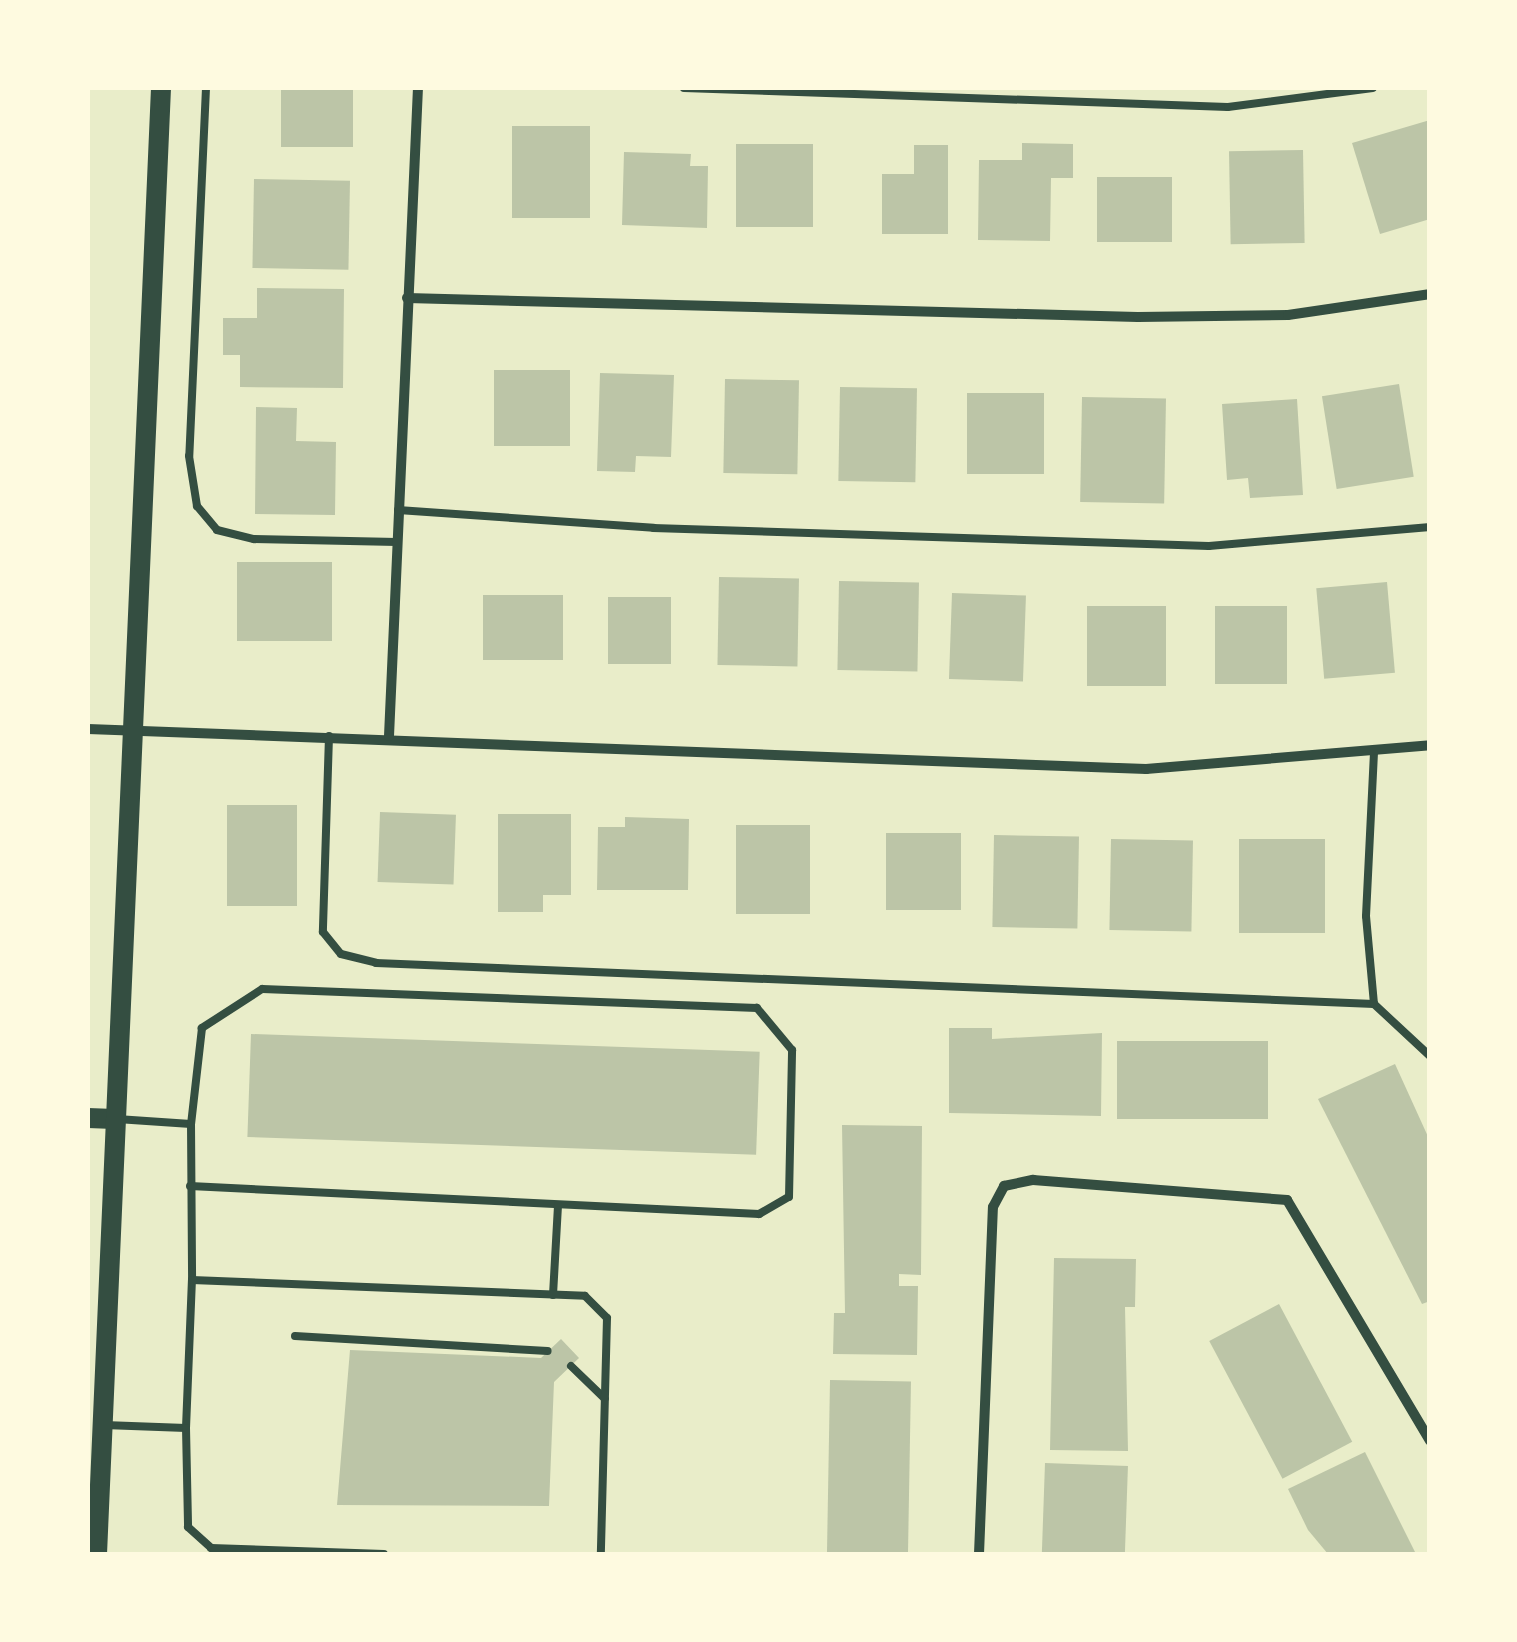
<!DOCTYPE html>
<html>
<head>
<meta charset="utf-8">
<style>
  body { margin:0 }
  #map { position:relative; width:1517px; height:1642px; overflow:hidden; background:#e9edc9; font-family:Figtree,sans-serif }
  div>[style] { position:absolute }
  [style*='--x'] { left:calc(var(--x)*1px); top:calc(var(--y)*1px); width:calc(var(--w)*1px); rotate:calc(var(--a)*1deg) }
  .building>* { inset:0; background:#bcc5a7; transform-origin:0 0 }
  .service>* { height:8px; margin:-4px; padding:0 4px; transform-origin:4px; border-radius:4px; background:#344e41 }
  .minor>* { height:10px; margin:-5px; padding:0 5px; transform-origin:5px; border-radius:5px; background:#344e41 }
  .secondary>* { height:20px; margin:-10px; padding:0 10px; transform-origin:10px; border-radius:10px; background:#344e41 }
  span { translate:-50% -50%; white-space:nowrap; text-align:center; line-height:1.15; -webkit-text-stroke:10px #fefae0; paint-order:stroke }
  .frame { position:absolute; inset:0; border:90px solid #fefae0; pointer-events:none }
</style>
</head>
<body>
<div id="map">
  <div class="building">
    <div style="left:281px;top:88px;width:72px;height:59px"></div>
    <div style="clip-path:polygon(1430px 120px,1430px 219px,1380px 234px,1352px 143px)"></div>
    <div style="left:512px;top:126px;width:78px;height:92px"></div>
    <div style="clip-path:polygon(1022px 143px,1073px 144px,1073px 178px,1051px 178px,1050px 241px,978px 240px,979px 160px,1022px 160px)"></div>
    <div style="left:736px;top:144px;width:77px;height:83px"></div>
    <div style="clip-path:polygon(914px 145px,948px 145px,948px 234px,882px 234px,882px 174px,914px 174px)"></div>
    <div style="left:1303px;top:150px;width:93px;height:74px;rotate:89deg"></div>
    <div style="clip-path:polygon(624px 152px,691px 154px,690px 166px,708px 166px,707px 228px,622px 225px)"></div>
    <div style="left:1097px;top:177px;width:75px;height:65px"></div>
    <div style="left:254px;top:179px;width:96px;height:89px;rotate:1deg"></div>
    <div style="clip-path:polygon(257px 288px,344px 289px,343px 388px,240px 387px,240px 355px,223px 355px,223px 318px,257px 318px)"></div>
    <div style="left:494px;top:370px;width:76px;height:76px"></div>
    <div style="clip-path:polygon(600px 373px,674px 375px,671px 457px,636px 456px,635px 472px,597px 471px)"></div>
    <div style="left:725px;top:379px;width:74px;height:94px;rotate:1deg"></div>
    <div style="left:1399px;top:384px;width:94px;height:78px;rotate:81deg"></div>
    <div style="left:840px;top:387px;width:77px;height:94px;rotate:1deg"></div>
    <div style="left:967px;top:393px;width:77px;height:81px"></div>
    <div style="left:1082px;top:397px;width:84px;height:105px;rotate:1deg"></div>
    <div style="clip-path:polygon(1297px 399px,1303px 495px,1250px 498px,1248px 478px,1227px 480px,1222px 404px)"></div>
    <div style="clip-path:polygon(256px 407px,297px 408px,296px 441px,336px 442px,335px 515px,255px 514px)"></div>
    <div style="left:237px;top:562px;width:95px;height:79px"></div>
    <div style="left:719px;top:577px;width:80px;height:88px;rotate:1deg"></div>
    <div style="left:839px;top:581px;width:80px;height:89px;rotate:1deg"></div>
    <div style="left:1387px;top:582px;width:91px;height:71px;rotate:85deg"></div>
    <div style="left:952px;top:593px;width:74px;height:86px;rotate:2deg"></div>
    <div style="left:483px;top:595px;width:80px;height:65px"></div>
    <div style="left:608px;top:597px;width:63px;height:67px"></div>
    <div style="left:1087px;top:606px;width:79px;height:80px"></div>
    <div style="left:1215px;top:606px;width:72px;height:78px"></div>
    <div style="left:227px;top:805px;width:70px;height:101px"></div>
    <div style="left:380px;top:812px;width:76px;height:70px;rotate:2deg"></div>
    <div style="clip-path:polygon(498px 814px,571px 814px,571px 895px,543px 895px,543px 912px,498px 912px)"></div>
    <div style="clip-path:polygon(625px 817px,689px 819px,688px 890px,597px 890px,598px 827px,625px 827px)"></div>
    <div style="left:736px;top:825px;width:74px;height:89px"></div>
    <div style="left:886px;top:833px;width:75px;height:77px"></div>
    <div style="left:994px;top:835px;width:85px;height:92px;rotate:1deg"></div>
    <div style="left:1111px;top:839px;width:82px;height:91px;rotate:1deg"></div>
    <div style="left:1239px;top:839px;width:86px;height:94px"></div>
    <div style="clip-path:polygon(949px 1028px,992px 1028px,992px 1039px,1102px 1033px,1101px 1116px,949px 1113px)"></div>
    <div style="left:251px;top:1034px;width:509px;height:103px;rotate:2deg"></div>
    <div style="left:1117px;top:1041px;width:151px;height:78px"></div>
    <div style="clip-path:polygon(1395px 1064px,1430px 1141px,1430px 1301px,1422px 1304px,1318px 1099px)"></div>
    <div style="clip-path:polygon(842px 1125px,922px 1126px,921px 1275px,899px 1274px,899px 1286px,918px 1286px,917px 1355px,833px 1354px,834px 1313px,845px 1313px)"></div>
    <div style="clip-path:polygon(1054px 1258px,1136px 1259px,1135px 1307px,1125px 1307px,1128px 1451px,1050px 1450px)"></div>
    <div style="left:1279px;top:1304px;width:156px;height:79px;rotate:62deg"></div>
    <div style="clip-path:polygon(561px 1339px,579px 1358px,554px 1382px,549px 1506px,337px 1505px,350px 1350px,541px 1358px)"></div>
    <div style="left:830px;top:1380px;width:81px;height:174px;rotate:1deg"></div>
    <div style="clip-path:polygon(1365px 1452px,1416px 1554px,1328px 1554px,1308px 1530px,1288px 1489px)"></div>
    <div style="left:1045px;top:1463px;width:83px;height:91px;rotate:2deg"></div>
  </div>
  <div class="service">
    <div style="--x:206;--y:88;--w:368;--a:92.6"></div>
    <div style="--x:189;--y:456;--w:51;--a:80.9"></div>
    <div style="--x:197;--y:506;--w:31;--a:50"></div>
    <div style="--x:217;--y:530;--w:38;--a:14"></div>
    <div style="--x:254;--y:539;--w:143;--a:1.2"></div>
    <div style="--x:684;--y:88;--w:544;--a:2"></div>
    <div style="--x:1228;--y:107;--w:146;--a:-7.5"></div>
    <div style="--x:398;--y:510;--w:256;--a:4"></div>
    <div style="--x:653;--y:528;--w:556;--a:1.85"></div>
    <div style="--x:1209;--y:546;--w:222;--a:-4.9"></div>
    <div style="--x:329;--y:736;--w:196;--a:91.8"></div>
    <div style="--x:323;--y:932;--w:28;--a:51"></div>
    <div style="--x:341;--y:954;--w:36;--a:14"></div>
    <div style="--x:376;--y:963;--w:999;--a:2.35"></div>
    <div style="--x:1374;--y:1004;--w:88;--a:-95.2"></div>
    <div style="--x:1366;--y:916;--w:164;--a:-87.2"></div>
    <div style="--x:1374;--y:1004;--w:76;--a:42.9"></div>
    <div style="--x:117;--y:1119;--w:74;--a:3.9"></div>
    <div style="--x:191;--y:1124;--w:156;--a:89.6"></div>
    <div style="--x:190;--y:1186;--w:570;--a:2.82"></div>
    <div style="--x:759;--y:1214;--w:34;--a:-30"></div>
    <div style="--x:789;--y:1197;--w:147;--a:-88.8"></div>
    <div style="--x:792;--y:1050;--w:55;--a:-129.8"></div>
    <div style="--x:757;--y:1008;--w:495;--a:-177.8"></div>
    <div style="--x:262;--y:989;--w:72;--a:147"></div>
    <div style="--x:202;--y:1028;--w:97;--a:96.5"></div>
    <div style="--x:553;--y:1295;--w:90;--a:-86.8"></div>
    <div style="--x:295;--y:1336;--w:253;--a:3.4"></div>
    <div style="--x:571;--y:1366;--w:47;--a:44.1"></div>
    <div style="--x:104;--y:1425;--w:82;--a:2.1"></div>
    <div style="--x:186;--y:1428;--w:148;--a:-87.7"></div>
    <div style="--x:192;--y:1280;--w:393;--a:2.3"></div>
    <div style="--x:585;--y:1296;--w:31;--a:45"></div>
    <div style="--x:607;--y:1318;--w:236;--a:91.5"></div>
    <div style="--x:186;--y:1428;--w:99;--a:88.8"></div>
    <div style="--x:188;--y:1527;--w:31;--a:42"></div>
    <div style="--x:211;--y:1548;--w:173;--a:2"></div>
  </div>
  <div class="minor">
    <div style="--x:407;--y:298;--w:731;--a:1.49"></div>
    <div style="--x:1138;--y:317;--w:150;--a:-0.8"></div>
    <div style="--x:1288;--y:315;--w:144;--a:-8.4"></div>
    <div style="--x:88;--y:729;--w:1059;--a:2.17"></div>
    <div style="--x:1146;--y:769;--w:285;--a:-4.8"></div>
    <div style="--x:389;--y:736;--w:649;--a:-87.44"></div>
    <div style="--x:979;--y:1554;--w:347;--a:-87.7"></div>
    <div style="--x:993;--y:1207;--w:24;--a:-62"></div>
    <div style="--x:1004;--y:1186;--w:30;--a:-12"></div>
    <div style="--x:1033;--y:1180;--w:255;--a:4.5"></div>
    <div style="--x:1287;--y:1200;--w:280;--a:59.3"></div>
  </div>
  <div class="secondary">
    <div style="--x:88;--y:1118;--w:26;--a:2"></div>
    <div style="--x:97;--y:1554;--w:1467;--a:-87.5"></div>
  </div>
  <div class="frame"></div>
</div>
</body>
</html>
